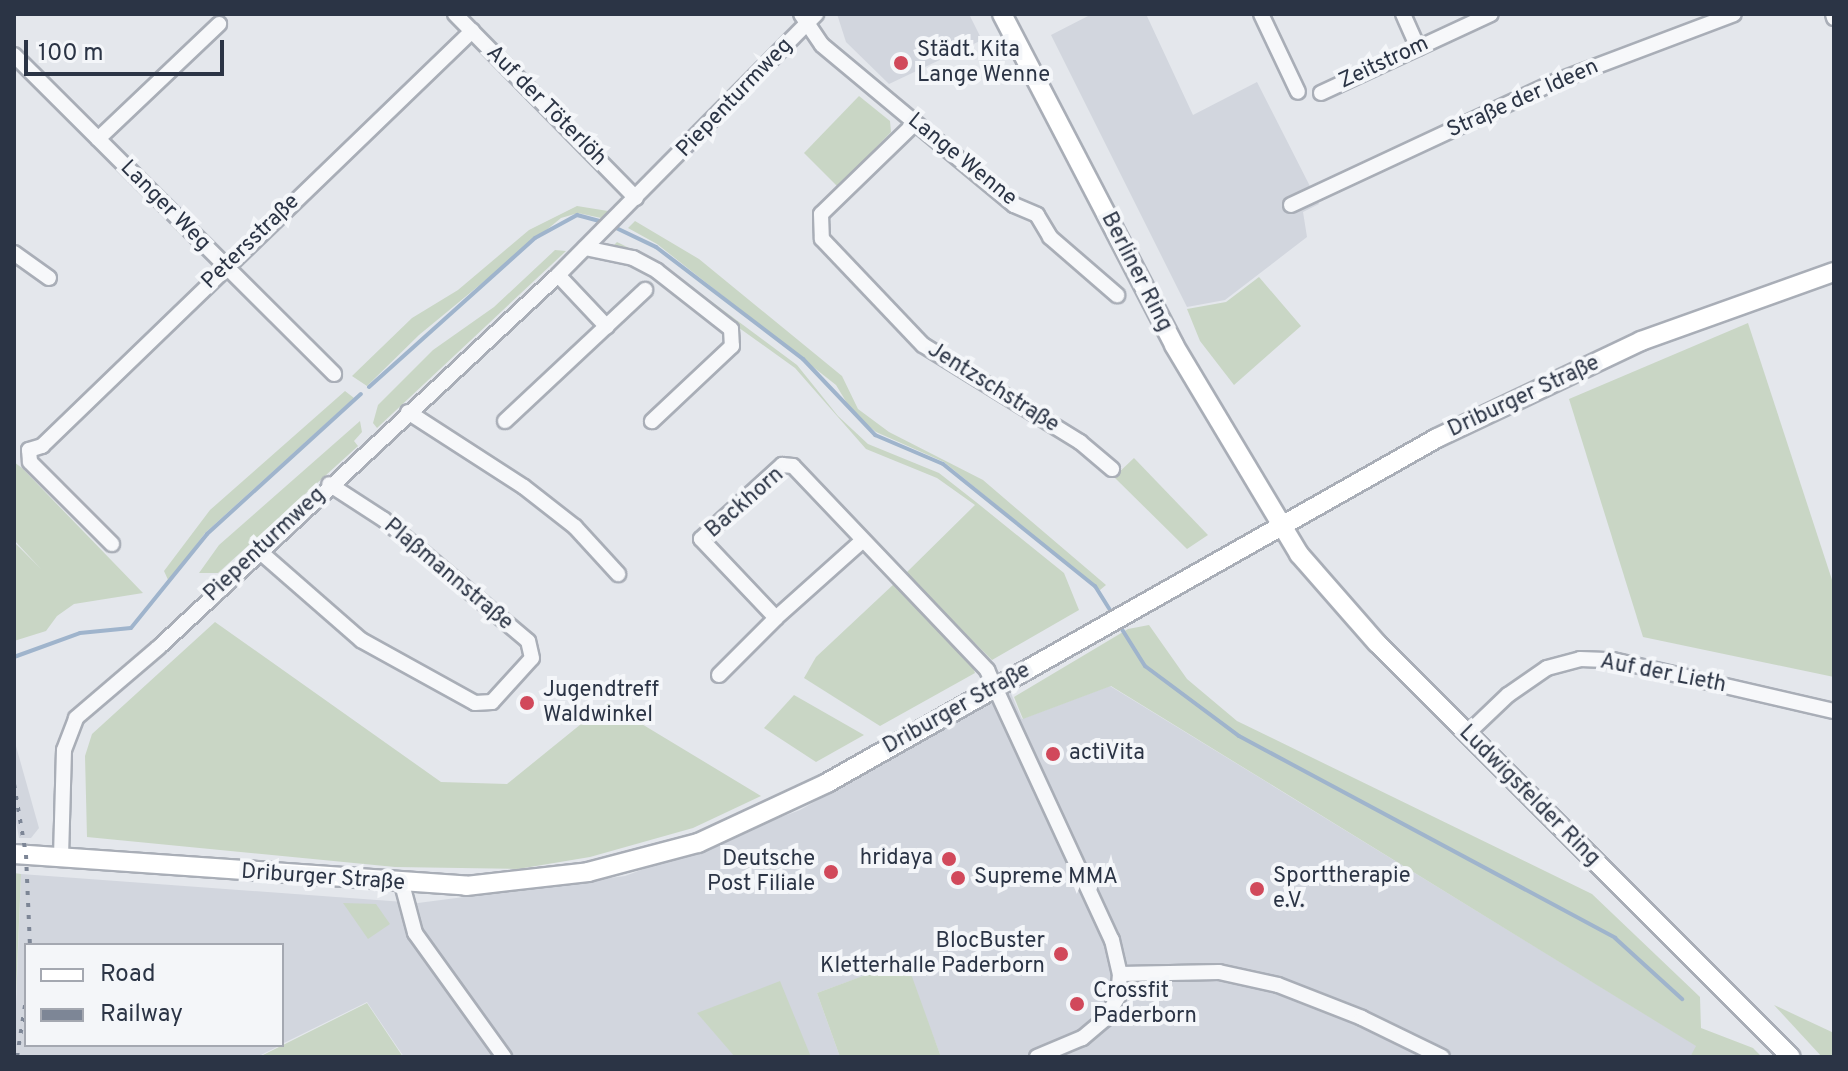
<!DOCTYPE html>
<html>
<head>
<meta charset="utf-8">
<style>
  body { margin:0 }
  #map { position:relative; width:1848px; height:1071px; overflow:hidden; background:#e4e7ec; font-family:Overpass,sans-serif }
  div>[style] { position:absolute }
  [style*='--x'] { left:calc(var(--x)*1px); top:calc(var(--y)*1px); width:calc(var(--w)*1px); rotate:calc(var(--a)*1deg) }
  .built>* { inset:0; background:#d2d6de }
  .green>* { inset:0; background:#c9d6c5 }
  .stream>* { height:4px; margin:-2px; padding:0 2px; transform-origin:2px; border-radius:2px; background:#9fb4cc }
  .roads { filter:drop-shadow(2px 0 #a9aeb7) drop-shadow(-2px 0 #a9aeb7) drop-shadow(0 2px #a9aeb7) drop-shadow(0 -2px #a9aeb7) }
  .street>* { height:14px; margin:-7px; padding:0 7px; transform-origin:7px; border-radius:7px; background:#f7f8fa }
  .secondary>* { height:18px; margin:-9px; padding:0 9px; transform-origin:9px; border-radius:9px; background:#fff }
  .rail>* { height:4px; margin-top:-2px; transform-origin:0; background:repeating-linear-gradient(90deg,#7d8696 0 4px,transparent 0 12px) }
  .dots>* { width:22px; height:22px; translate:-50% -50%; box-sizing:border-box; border:4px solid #f4f6f9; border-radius:50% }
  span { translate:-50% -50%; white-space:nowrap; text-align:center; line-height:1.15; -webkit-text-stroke:8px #f4f6f9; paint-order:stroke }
  .poi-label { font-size:22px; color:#2b3445 }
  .left { translate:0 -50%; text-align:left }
  .right { translate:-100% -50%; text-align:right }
  .street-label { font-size:22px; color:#2b3445 }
  .frame { position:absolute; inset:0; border:16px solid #2b3445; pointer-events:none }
  .legend { position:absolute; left:24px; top:943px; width:260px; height:104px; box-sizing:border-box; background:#f4f6f9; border:2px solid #a4a8b1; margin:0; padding:10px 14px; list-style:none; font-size:24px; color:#2b3445 }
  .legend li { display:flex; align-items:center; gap:16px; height:40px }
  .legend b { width:40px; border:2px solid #a4a8b1 }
  .scale { position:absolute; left:24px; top:40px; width:200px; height:36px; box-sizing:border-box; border:4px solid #2b3445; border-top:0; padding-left:10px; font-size:24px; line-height:28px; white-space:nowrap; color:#2b3445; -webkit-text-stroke:6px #f4f6f9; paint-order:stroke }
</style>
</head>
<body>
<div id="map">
  <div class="built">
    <div style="clip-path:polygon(837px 14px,969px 14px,982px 40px,889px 84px,846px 42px)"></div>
    <div style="clip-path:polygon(1092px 14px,1146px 14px,1193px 115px,1257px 82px,1319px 204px,1303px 212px,1307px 237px,1225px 300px,1187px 307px,1051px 35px)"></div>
    <div style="clip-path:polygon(1110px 686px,1697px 1046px,1690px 1057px,941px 1057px,905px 961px,817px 993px,840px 1057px,404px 1057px,367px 1002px,282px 1044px,282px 945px,26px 945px,26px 1045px,281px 1045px,257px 1057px,14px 1057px,21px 874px,418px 903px,625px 876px,800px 810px,1010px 691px,1022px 719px)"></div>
    <div style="clip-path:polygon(14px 739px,39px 828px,31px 838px,19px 838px,14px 811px)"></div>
  </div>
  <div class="green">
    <div style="clip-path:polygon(859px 96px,890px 121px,891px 132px,838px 187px,804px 153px)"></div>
    <div style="clip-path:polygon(577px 206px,608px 211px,601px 218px,578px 213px,561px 218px,419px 335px,367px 386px,352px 376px,412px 318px,458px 290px,529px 230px)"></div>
    <div style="clip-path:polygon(635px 221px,699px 259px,842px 376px,858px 409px,889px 432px,983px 480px,1106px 585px,1100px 590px,944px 462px,876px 432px,853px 413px,836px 385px,657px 244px,628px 228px)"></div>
    <div style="clip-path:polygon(617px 242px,661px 264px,797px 365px,838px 416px,868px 444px,939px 473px,976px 502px,1064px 573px,1079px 610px,992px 660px,905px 574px,975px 505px,937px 478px,866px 449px,795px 368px,633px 252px,614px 245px)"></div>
    <div style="clip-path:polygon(555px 250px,566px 251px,377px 428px,373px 423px,378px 405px,433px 350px,494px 307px)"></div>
    <div style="clip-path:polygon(1259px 277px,1301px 326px,1234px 385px,1200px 341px,1187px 309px,1226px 302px)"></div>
    <div style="clip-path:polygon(1748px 323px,1834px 586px,1834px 677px,1643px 637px,1569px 399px)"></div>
    <div style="clip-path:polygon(345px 391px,354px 398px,205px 533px,169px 582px,164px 571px,210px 510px)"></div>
    <div style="clip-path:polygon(360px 421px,362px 432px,354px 441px,358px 446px,218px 573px,199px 573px,219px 545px)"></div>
    <div style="clip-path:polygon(1134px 458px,1208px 535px,1187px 549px,1114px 477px)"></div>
    <div style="clip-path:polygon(14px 462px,22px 468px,143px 593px,74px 604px,57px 616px,46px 631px,14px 641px,14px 542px,41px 569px,14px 540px)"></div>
    <div style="clip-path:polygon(895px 583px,970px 660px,975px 673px,880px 726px,804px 678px,816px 657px)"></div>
    <div style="clip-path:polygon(215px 622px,441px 782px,507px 784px,607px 703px,761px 796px,693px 828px,590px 857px,518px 869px,395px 867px,87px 837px,85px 756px,92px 734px)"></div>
    <div style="clip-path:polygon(1149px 625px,1187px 679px,1237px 721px,1592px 894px,1700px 997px,1701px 1028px,1753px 1048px,1762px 1057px,1690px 1057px,1696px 1046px,1111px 686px,1023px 719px,1014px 697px,1128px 629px)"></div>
    <div style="clip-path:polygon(794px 695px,864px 735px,816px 762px,764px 728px)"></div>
    <div style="clip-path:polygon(14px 873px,21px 874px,14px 1041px)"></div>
    <div style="clip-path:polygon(343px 903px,376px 904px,390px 924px,368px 939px)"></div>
    <div style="clip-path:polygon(906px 960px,941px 1057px,840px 1057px,817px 993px)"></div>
    <div style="clip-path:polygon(780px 981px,811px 1057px,735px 1057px,697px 1013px)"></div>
    <div style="clip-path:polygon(367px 1003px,403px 1057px,259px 1057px)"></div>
    <div style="clip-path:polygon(1774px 1005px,1834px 1033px,1834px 1057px,1822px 1057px)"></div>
  </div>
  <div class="stream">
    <div style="--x:612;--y:226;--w:49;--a:25.5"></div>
    <div style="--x:656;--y:247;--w:185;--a:37.3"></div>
    <div style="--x:803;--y:359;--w:105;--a:46.5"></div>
    <div style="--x:875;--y:435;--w:74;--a:23.1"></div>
    <div style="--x:943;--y:464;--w:195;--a:38.8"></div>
    <div style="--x:1095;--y:586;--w:36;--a:58"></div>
    <div style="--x:369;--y:387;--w:223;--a:-41.9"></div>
    <div style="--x:535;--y:238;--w:48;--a:-28.7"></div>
    <div style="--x:577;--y:215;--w:28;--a:15"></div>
    <div style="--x:1118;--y:623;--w:51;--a:57.9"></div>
    <div style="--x:1145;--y:666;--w:117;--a:36.7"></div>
    <div style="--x:1239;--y:736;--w:427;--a:28.2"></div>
    <div style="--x:1615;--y:938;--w:91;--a:42.3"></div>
    <div style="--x:14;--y:657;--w:70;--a:-20"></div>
    <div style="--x:80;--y:633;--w:51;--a:-5.6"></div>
    <div style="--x:131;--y:628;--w:121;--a:-51"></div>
    <div style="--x:207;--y:534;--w:208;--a:-42.3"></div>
  </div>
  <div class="roads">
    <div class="street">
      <div style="--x:455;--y:14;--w:258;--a:45.5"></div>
      <div style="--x:801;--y:14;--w:37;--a:56"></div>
      <div style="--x:822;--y:45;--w:250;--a:39.8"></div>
      <div style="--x:1014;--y:205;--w:25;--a:23"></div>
      <div style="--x:1037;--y:215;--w:26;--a:59"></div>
      <div style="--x:1050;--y:237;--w:89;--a:40.9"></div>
      <div style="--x:1261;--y:14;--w:86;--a:64.6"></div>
      <div style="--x:1403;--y:14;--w:37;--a:66"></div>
      <div style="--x:1833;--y:14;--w:4;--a:76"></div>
      <div style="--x:14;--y:55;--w:452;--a:44.9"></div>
      <div style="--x:1321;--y:93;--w:187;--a:-24.9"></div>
      <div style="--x:914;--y:124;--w:129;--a:135.9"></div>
      <div style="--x:821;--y:214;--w:25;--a:88"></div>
      <div style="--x:822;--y:239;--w:146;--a:46.4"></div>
      <div style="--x:923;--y:345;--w:185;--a:31.7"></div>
      <div style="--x:1080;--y:442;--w:42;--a:40.2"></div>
      <div style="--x:98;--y:139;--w:167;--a:-43.5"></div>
      <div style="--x:1291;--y:205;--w:293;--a:-25"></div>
      <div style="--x:1557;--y:81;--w:189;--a:-20.7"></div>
      <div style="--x:585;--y:248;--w:49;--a:11.8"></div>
      <div style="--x:633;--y:258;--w:27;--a:28"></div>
      <div style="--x:657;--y:271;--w:94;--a:38.1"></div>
      <div style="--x:731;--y:329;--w:17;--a:87"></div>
      <div style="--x:732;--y:346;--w:110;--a:136.8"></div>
      <div style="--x:14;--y:253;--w:43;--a:35.5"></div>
      <div style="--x:558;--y:275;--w:71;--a:46.7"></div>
      <div style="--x:408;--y:412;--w:138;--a:32.9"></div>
      <div style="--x:524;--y:487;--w:65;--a:38.1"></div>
      <div style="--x:575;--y:527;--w:64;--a:47.5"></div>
      <div style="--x:505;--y:421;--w:192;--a:-43.1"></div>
      <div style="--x:29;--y:450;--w:14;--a:-17"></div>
      <div style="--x:42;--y:446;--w:598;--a:-43.98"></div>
      <div style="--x:29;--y:450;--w:12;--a:85"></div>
      <div style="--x:30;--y:462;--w:116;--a:45"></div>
      <div style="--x:862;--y:541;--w:115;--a:138.2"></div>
      <div style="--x:776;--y:618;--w:109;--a:-133.5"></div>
      <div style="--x:701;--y:539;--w:110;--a:-42.4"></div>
      <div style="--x:782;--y:465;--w:11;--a:5"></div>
      <div style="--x:793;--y:466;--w:282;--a:46.4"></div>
      <div style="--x:987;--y:670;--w:298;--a:65.2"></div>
      <div style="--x:1112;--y:940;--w:35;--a:77"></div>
      <div style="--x:1120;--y:974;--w:23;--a:95"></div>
      <div style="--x:1118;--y:997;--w:26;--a:121"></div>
      <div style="--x:1105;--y:1019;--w:30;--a:140"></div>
      <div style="--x:1082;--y:1038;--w:49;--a:157.1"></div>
      <div style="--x:258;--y:550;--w:137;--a:41.1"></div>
      <div style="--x:361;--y:640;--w:130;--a:28.9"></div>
      <div style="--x:475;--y:703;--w:17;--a:-3"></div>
      <div style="--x:492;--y:702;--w:59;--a:-47.7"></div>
      <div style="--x:532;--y:658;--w:17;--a:-103"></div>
      <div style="--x:528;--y:641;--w:189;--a:-139.9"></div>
      <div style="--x:383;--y:519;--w:64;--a:-147.1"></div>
      <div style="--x:719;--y:675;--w:81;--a:-45"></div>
      <div style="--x:1467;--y:734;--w:57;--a:-43.6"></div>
      <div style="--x:1508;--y:695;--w:47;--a:-34.7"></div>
      <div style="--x:1547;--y:668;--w:34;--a:-15"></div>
      <div style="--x:1580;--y:659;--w:33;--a:2"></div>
      <div style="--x:1613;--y:660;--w:227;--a:13"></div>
      <div style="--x:61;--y:857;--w:107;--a:-88.4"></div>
      <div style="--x:64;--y:750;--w:34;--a:-69"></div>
      <div style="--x:76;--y:718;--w:109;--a:-40.5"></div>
      <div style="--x:159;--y:647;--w:546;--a:-42.99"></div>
      <div style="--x:558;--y:275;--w:367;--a:-45.3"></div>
      <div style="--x:402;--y:884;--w:51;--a:75.1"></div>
      <div style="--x:415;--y:933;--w:153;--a:54.3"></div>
      <div style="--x:1120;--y:974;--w:99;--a:-1.2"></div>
      <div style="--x:1219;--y:972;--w:60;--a:12.4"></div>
      <div style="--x:1278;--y:985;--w:90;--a:21.4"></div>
      <div style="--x:1362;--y:1018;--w:89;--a:26"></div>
    </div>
    <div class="secondary">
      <div style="--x:1002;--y:14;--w:373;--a:62.5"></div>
      <div style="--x:1174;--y:345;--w:244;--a:59.1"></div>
      <div style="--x:1299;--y:554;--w:118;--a:48.8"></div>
      <div style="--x:1377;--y:643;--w:585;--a:45"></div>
      <div style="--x:14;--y:854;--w:453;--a:4"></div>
      <div style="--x:466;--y:886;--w:123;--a:-6.5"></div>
      <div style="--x:588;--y:872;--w:114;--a:-14.8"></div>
      <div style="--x:698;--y:843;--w:142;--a:-24.9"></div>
      <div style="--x:827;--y:783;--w:701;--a:-29.49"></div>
      <div style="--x:1437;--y:438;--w:226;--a:-25.4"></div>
      <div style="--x:1641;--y:341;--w:205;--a:-19.7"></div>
    </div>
  </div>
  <div class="rail">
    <div style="--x:14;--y:784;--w:72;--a:80.4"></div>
    <div style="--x:26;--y:855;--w:90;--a:87.5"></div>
    <div style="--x:17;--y:1057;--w:59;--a:-81.2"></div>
  </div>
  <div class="dots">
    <div style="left:901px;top:63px;background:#d1495b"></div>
    <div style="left:527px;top:703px;background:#d1495b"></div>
    <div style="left:1053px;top:754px;background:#d1495b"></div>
    <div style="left:949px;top:859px;background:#d1495b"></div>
    <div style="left:831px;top:872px;background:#d1495b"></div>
    <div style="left:958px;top:878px;background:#d1495b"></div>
    <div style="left:1257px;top:889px;background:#d1495b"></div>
    <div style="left:1061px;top:954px;background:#d1495b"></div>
    <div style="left:1077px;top:1004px;background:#d1495b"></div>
  </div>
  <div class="poi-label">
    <span class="left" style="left:917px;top:63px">Städt. Kita<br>Lange Wenne</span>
    <span class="left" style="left:543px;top:703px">Jugendtreff<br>Waldwinkel</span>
    <span class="left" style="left:1069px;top:754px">actiVita</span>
    <span class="right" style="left:815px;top:872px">Deutsche<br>Post Filiale</span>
    <span class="right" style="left:933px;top:859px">hridaya</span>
    <span class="left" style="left:1273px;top:889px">Sporttherapie<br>e.V.</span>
    <span class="left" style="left:974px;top:878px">Supreme MMA</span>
    <span class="right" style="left:1045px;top:954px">BlocBuster<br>Kletterhalle Paderborn</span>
    <span class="left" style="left:1093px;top:1004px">Crossfit<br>Paderborn</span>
  </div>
  <div class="street-label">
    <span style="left:1384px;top:63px;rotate:-25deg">Zeitstrom</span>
    <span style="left:735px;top:98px;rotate:-46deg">Piepenturmweg</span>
    <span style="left:1523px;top:99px;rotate:-24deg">Straße der Ideen</span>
    <span style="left:546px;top:106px;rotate:45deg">Auf der Töterlöh</span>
    <span style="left:962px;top:160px;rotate:39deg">Lange Wenne</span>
    <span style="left:165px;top:206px;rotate:45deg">Langer Weg</span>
    <span style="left:251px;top:242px;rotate:-44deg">Petersstraße</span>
    <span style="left:1136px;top:272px;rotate:63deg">Berliner Ring</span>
    <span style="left:993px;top:388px;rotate:32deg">Jentzschstraße</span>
    <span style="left:1524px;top:397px;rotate:-25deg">Driburger Straße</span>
    <span style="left:745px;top:503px;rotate:-41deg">Backhorn</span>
    <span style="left:265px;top:545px;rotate:-43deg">Piepenturmweg</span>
    <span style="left:448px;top:575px;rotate:40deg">Plaßmannstraße</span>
    <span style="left:1663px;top:674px;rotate:11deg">Auf der Lieth</span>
    <span style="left:957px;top:709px;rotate:-29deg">Driburger Straße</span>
    <span style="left:1529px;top:796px;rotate:45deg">Ludwigsfelder Ring</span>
    <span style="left:323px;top:878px;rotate:4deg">Driburger Straße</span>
  </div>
  <div class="frame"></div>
  <ul class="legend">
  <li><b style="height:10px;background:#fff"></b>Road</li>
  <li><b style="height:10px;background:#7d8696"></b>Railway</li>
  </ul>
  <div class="scale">100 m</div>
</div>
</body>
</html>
